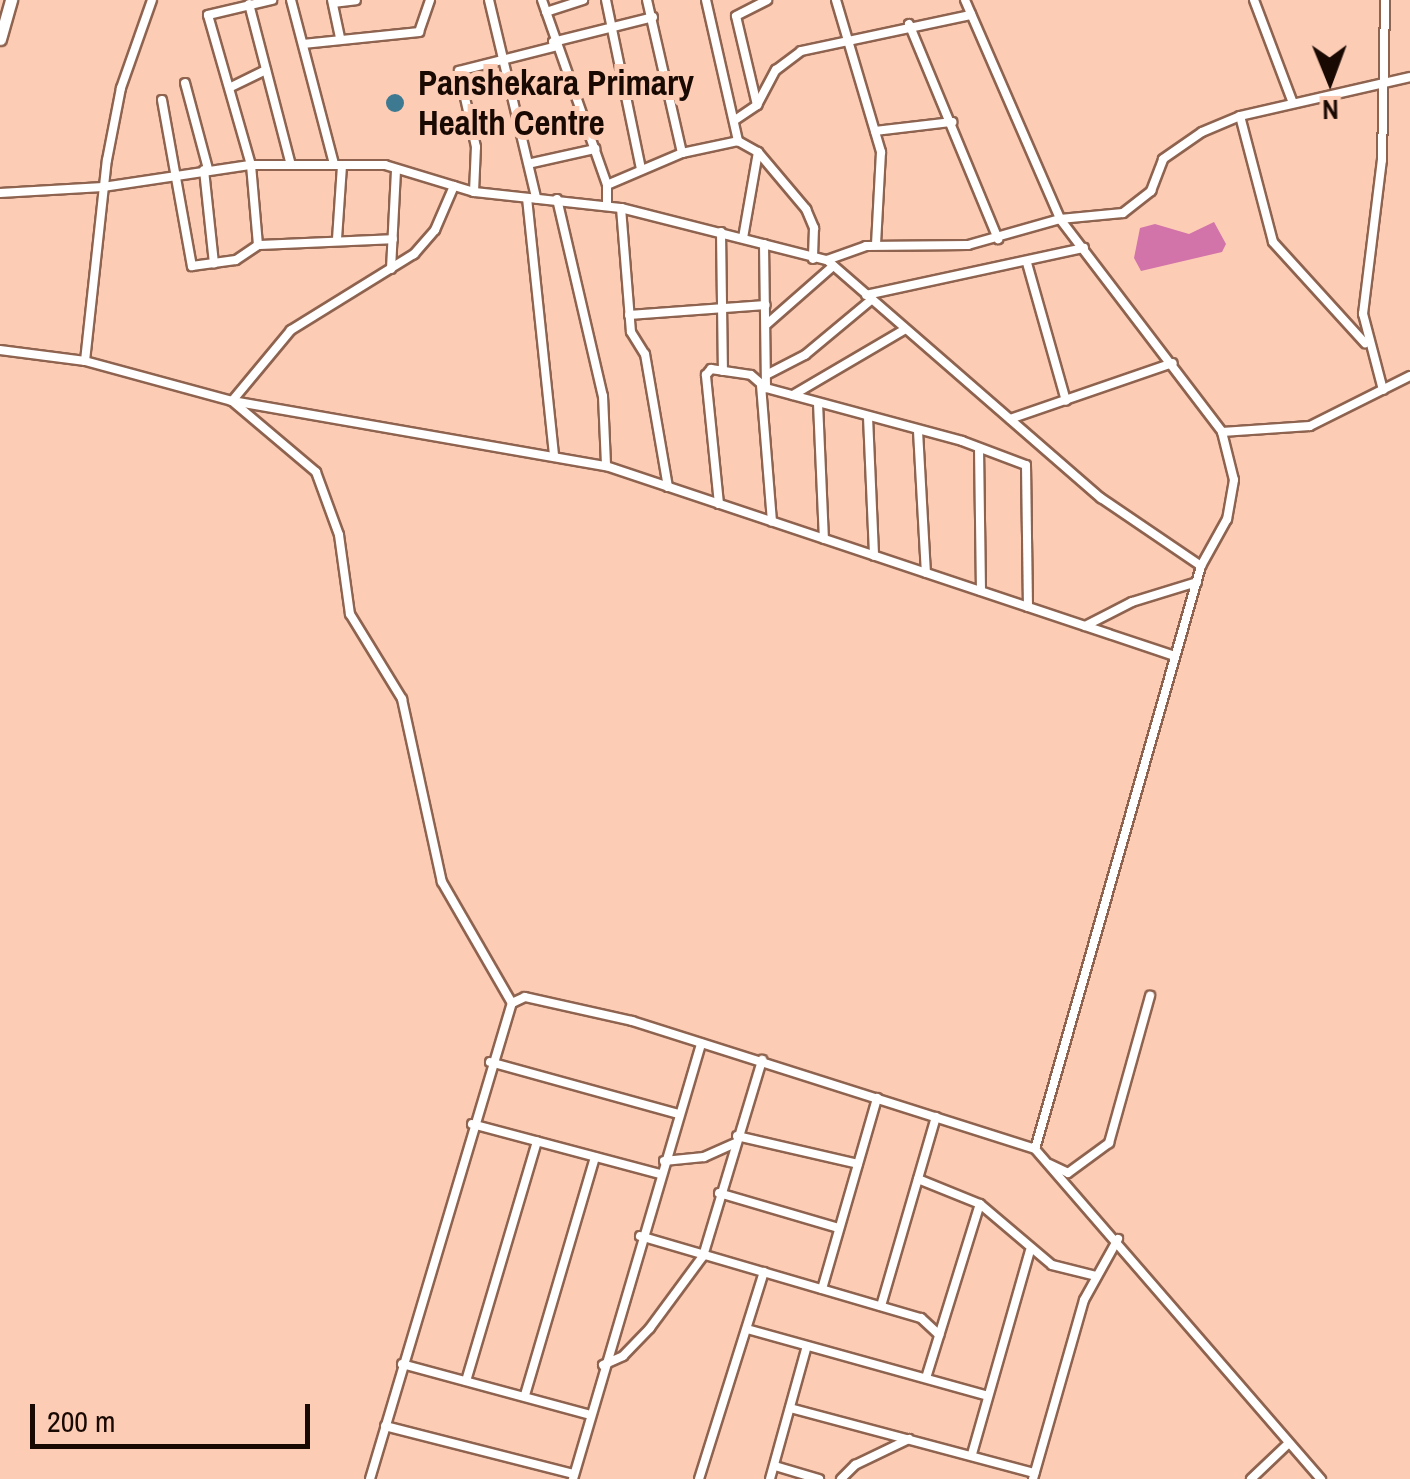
<!DOCTYPE html>
<html>
<head>
<meta charset="utf-8">
<style>
  body { margin:0 }
  #map { position:relative; width:1410px; height:1479px; overflow:hidden; background:#fdccb5; font-family:"Archivo Narrow",sans-serif }
  div>[style] { position:absolute }
  [style*='--x'] { left:calc(var(--x)*1px); top:calc(var(--y)*1px); width:calc(var(--w)*1px); rotate:calc(var(--a)*1deg) }
  .water>* { inset:0; background:#d273a9 }
  .roads { filter:drop-shadow(2px 0 #8e634f) drop-shadow(-2px 0 #8e634f) drop-shadow(0 2px #8e634f) drop-shadow(0 -2px #8e634f) }
  .street>* { height:8px; margin:-4px; padding:0 4px; transform-origin:4px; border-radius:4px; background:#fff }
  .secondary>* { height:11px; margin:-5.5px; padding:0 5.5px; transform-origin:5.5px; border-radius:5.5px; background:#fff }
  .dots>* { width:28px; height:28px; translate:-50% -50%; box-sizing:border-box; border:5px solid #fdccb5; border-radius:50% }
  span { translate:-50% -50%; white-space:nowrap; text-align:center; line-height:1.15; -webkit-text-stroke:10px #fdccb5; paint-order:stroke }
  .poi-label { font-size:35px; color:#190903; font-weight:700 }
  .left { translate:0 -50%; text-align:left }
  .north { position:absolute; left:1280px; top:30px; width:100px; height:100px; -webkit-text-stroke:8px #fdccb5; paint-order:stroke; rotate:179deg; font-size:28px; font-weight:700; line-height:40px; text-align:center; color:#190903 }
  .north::after { content:''; display:block; margin:auto; width:35px; height:45px; background:#190903; clip-path:polygon(50% 0,100% 100%,50% 72%,0 100%) }
  .scale { position:absolute; left:30px; top:1404px; width:280px; height:45px; box-sizing:border-box; border:5px solid #190903; border-top:0; padding-left:12px; font-size:30px; line-height:35px; white-space:nowrap; color:#190903; -webkit-text-stroke:8px #fdccb5; paint-order:stroke }
</style>
</head>
<body>
<div id="map">
  <div class="water">
    <div style="clip-path:polygon(1214px 222px,1226px 244px,1222px 252px,1141px 271px,1134px 258px,1140px 228px,1155px 224px,1189px 234px)"></div>
  </div>
  <div class="roads">
    <div class="street">
      <div style="--x:291;--y:0;--w:170;--a:75.3"></div>
      <div style="--x:332;--y:0;--w:39;--a:78"></div>
      <div style="--x:489;--y:0;--w:204;--a:76.6"></div>
      <div style="--x:542;--y:0;--w:196;--a:70.6"></div>
      <div style="--x:607;--y:185;--w:21;--a:90"></div>
      <div style="--x:606;--y:0;--w:173;--a:78.3"></div>
      <div style="--x:647;--y:0;--w:157;--a:77.1"></div>
      <div style="--x:706;--y:0;--w:145;--a:77.2"></div>
      <div style="--x:836;--y:0;--w:159;--a:73.5"></div>
      <div style="--x:881;--y:152;--w:92;--a:93.1"></div>
      <div style="--x:965;--y:0;--w:239;--a:66.5"></div>
      <div style="--x:1060;--y:219;--w:268;--a:52.7"></div>
      <div style="--x:1222;--y:432;--w:49;--a:76"></div>
      <div style="--x:1234;--y:480;--w:40;--a:100"></div>
      <div style="--x:1227;--y:519;--w:54;--a:119"></div>
      <div style="--x:1201;--y:566;--w:606;--a:105.89"></div>
      <div style="--x:1035;--y:1149;--w:437;--a:49.1"></div>
      <div style="--x:1254;--y:0;--w:110;--a:69.3"></div>
      <div style="--x:333;--y:3;--w:23;--a:-7"></div>
      <div style="--x:249;--y:4;--w:166;--a:75.4"></div>
      <div style="--x:546;--y:12;--w:39;--a:-18"></div>
      <div style="--x:909;--y:24;--w:233;--a:67.5"></div>
      <div style="--x:553;--y:42;--w:103;--a:-14"></div>
      <div style="--x:303;--y:44;--w:117;--a:-5.9"></div>
      <div style="--x:419;--y:32;--w:34;--a:-71"></div>
      <div style="--x:185;--y:83;--w:89;--a:75"></div>
      <div style="--x:231;--y:87;--w:39;--a:-26"></div>
      <div style="--x:162;--y:100;--w:169;--a:79.8"></div>
      <div style="--x:192;--y:266;--w:44;--a:-7.8"></div>
      <div style="--x:236;--y:260;--w:27;--a:-34"></div>
      <div style="--x:258;--y:245;--w:135;--a:-2.5"></div>
      <div style="--x:757;--y:105;--w:91;--a:-103.3"></div>
      <div style="--x:736;--y:16;--w:35;--a:-27"></div>
      <div style="--x:1240;--y:116;--w:130;--a:75.3"></div>
      <div style="--x:1273;--y:242;--w:137;--a:47.7"></div>
      <div style="--x:735;--y:120;--w:27;--a:-34"></div>
      <div style="--x:757;--y:105;--w:40;--a:-62"></div>
      <div style="--x:776;--y:70;--w:31;--a:-37"></div>
      <div style="--x:801;--y:51;--w:174;--a:-12"></div>
      <div style="--x:875;--y:131;--w:78;--a:-6.7"></div>
      <div style="--x:532;--y:163;--w:65;--a:-12.5"></div>
      <div style="--x:204;--y:170;--w:94;--a:83.9"></div>
      <div style="--x:607;--y:185;--w:82;--a:-23.1"></div>
      <div style="--x:682;--y:153;--w:57;--a:-12.1"></div>
      <div style="--x:738;--y:141;--w:23;--a:29"></div>
      <div style="--x:758;--y:152;--w:75;--a:49.9"></div>
      <div style="--x:806;--y:209;--w:21;--a:67"></div>
      <div style="--x:814;--y:228;--w:31;--a:92"></div>
      <div style="--x:454;--y:186;--w:48;--a:113.4"></div>
      <div style="--x:435;--y:230;--w:32;--a:131"></div>
      <div style="--x:414;--y:254;--w:145;--a:148.3"></div>
      <div style="--x:291;--y:330;--w:92;--a:129.7"></div>
      <div style="--x:232;--y:401;--w:110;--a:40.2"></div>
      <div style="--x:316;--y:472;--w:67;--a:69.9"></div>
      <div style="--x:339;--y:535;--w:80;--a:82.1"></div>
      <div style="--x:350;--y:614;--w:100;--a:58.5"></div>
      <div style="--x:402;--y:699;--w:187;--a:77.7"></div>
      <div style="--x:442;--y:882;--w:140;--a:60"></div>
      <div style="--x:474;--y:192;--w:45;--a:-87.5"></div>
      <div style="--x:476;--y:147;--w:78;--a:-102.6"></div>
      <div style="--x:459;--y:71;--w:98;--a:-14.2"></div>
      <div style="--x:0;--y:193;--w:103;--a:-3.3"></div>
      <div style="--x:103;--y:187;--w:150;--a:-8.5"></div>
      <div style="--x:251;--y:165;--w:134;--a:0"></div>
      <div style="--x:385;--y:165;--w:93;--a:16.9"></div>
      <div style="--x:474;--y:192;--w:148;--a:6.2"></div>
      <div style="--x:621;--y:208;--w:212;--a:14.2"></div>
      <div style="--x:827;--y:260;--w:41;--a:-19.7"></div>
      <div style="--x:866;--y:246;--w:102;--a:-0.6"></div>
      <div style="--x:968;--y:245;--w:96;--a:-15.8"></div>
      <div style="--x:1060;--y:219;--w:63;--a:-5.4"></div>
      <div style="--x:1123;--y:213;--w:36;--a:-38"></div>
      <div style="--x:1151;--y:191;--w:34;--a:-69"></div>
      <div style="--x:1163;--y:159;--w:47;--a:-34.7"></div>
      <div style="--x:1202;--y:132;--w:41;--a:-22.8"></div>
      <div style="--x:1240;--y:116;--w:174;--a:-12.9"></div>
      <div style="--x:527;--y:198;--w:260;--a:84"></div>
      <div style="--x:557;--y:199;--w:202;--a:76.9"></div>
      <div style="--x:603;--y:396;--w:70;--a:87.5"></div>
      <div style="--x:621;--y:208;--w:124;--a:85.4"></div>
      <div style="--x:631;--y:332;--w:26;--a:58"></div>
      <div style="--x:645;--y:354;--w:135;--a:80.2"></div>
      <div style="--x:721;--y:232;--w:139;--a:89.2"></div>
      <div style="--x:743;--y:238;--w:87;--a:-80.1"></div>
      <div style="--x:337;--y:239;--w:74;--a:-86.1"></div>
      <div style="--x:764;--y:244;--w:144;--a:89.2"></div>
      <div style="--x:258;--y:245;--w:80;--a:-95"></div>
      <div style="--x:251;--y:165;--w:156;--a:-106"></div>
      <div style="--x:208;--y:15;--w:66;--a:-13.2"></div>
      <div style="--x:827;--y:260;--w:363;--a:41"></div>
      <div style="--x:1101;--y:498;--w:121;--a:34.2"></div>
      <div style="--x:1027;--y:263;--w:143;--a:74.2"></div>
      <div style="--x:391;--y:269;--w:100;--a:-87.1"></div>
      <div style="--x:866;--y:295;--w:223;--a:-12.2"></div>
      <div style="--x:629;--y:315;--w:137;--a:-4.2"></div>
      <div style="--x:767;--y:324;--w:88;--a:-41.3"></div>
      <div style="--x:0;--y:350;--w:86;--a:7.4"></div>
      <div style="--x:85;--y:361;--w:152;--a:15.2"></div>
      <div style="--x:232;--y:401;--w:380;--a:9.9"></div>
      <div style="--x:606;--y:466;--w:600;--a:18.47"></div>
      <div style="--x:85;--y:361;--w:202;--a:-83.8"></div>
      <div style="--x:107;--y:160;--w:73;--a:-79"></div>
      <div style="--x:121;--y:88;--w:93;--a:-70.6"></div>
      <div style="--x:768;--y:374;--w:42;--a:-27.2"></div>
      <div style="--x:805;--y:355;--w:86;--a:-39.8"></div>
      <div style="--x:761;--y:385;--w:137;--a:85.4"></div>
      <div style="--x:1383;--y:390;--w:79;--a:-104.7"></div>
      <div style="--x:1363;--y:314;--w:155;--a:-83"></div>
      <div style="--x:1382;--y:160;--w:160;--a:-88.9"></div>
      <div style="--x:793;--y:395;--w:129;--a:-30.4"></div>
      <div style="--x:818;--y:403;--w:136;--a:87.5"></div>
      <div style="--x:868;--y:417;--w:139;--a:87.5"></div>
      <div style="--x:1010;--y:419;--w:172;--a:-19"></div>
      <div style="--x:918;--y:431;--w:142;--a:86.8"></div>
      <div style="--x:1222;--y:432;--w:88;--a:-3.9"></div>
      <div style="--x:1310;--y:426;--w:112;--a:-26.6"></div>
      <div style="--x:979;--y:448;--w:143;--a:89.2"></div>
      <div style="--x:719;--y:504;--w:130;--a:-95.8"></div>
      <div style="--x:706;--y:375;--w:8;--a:-50"></div>
      <div style="--x:711;--y:369;--w:40;--a:8.5"></div>
      <div style="--x:751;--y:375;--w:20;--a:41"></div>
      <div style="--x:766;--y:388;--w:203;--a:15.1"></div>
      <div style="--x:962;--y:441;--w:68;--a:20.6"></div>
      <div style="--x:1026;--y:465;--w:142;--a:89.2"></div>
      <div style="--x:1085;--y:626;--w:53;--a:-27.1"></div>
      <div style="--x:1132;--y:602;--w:68;--a:-17.1"></div>
      <div style="--x:490;--y:1062;--w:196;--a:15.4"></div>
      <div style="--x:472;--y:1124;--w:195;--a:14.9"></div>
      <div style="--x:737;--y:1136;--w:124;--a:13"></div>
      <div style="--x:664;--y:1161;--w:40;--a:-5.7"></div>
      <div style="--x:704;--y:1157;--w:34;--a:-24"></div>
      <div style="--x:1049;--y:1164;--w:21;--a:25"></div>
      <div style="--x:1068;--y:1173;--w:51;--a:-36.2"></div>
      <div style="--x:1109;--y:1143;--w:153;--a:-74.4"></div>
      <div style="--x:918;--y:1179;--w:67;--a:22"></div>
      <div style="--x:980;--y:1204;--w:94;--a:40.3"></div>
      <div style="--x:1052;--y:1265;--w:45;--a:14"></div>
      <div style="--x:719;--y:1193;--w:125;--a:16.3"></div>
      <div style="--x:640;--y:1236;--w:293;--a:16.3"></div>
      <div style="--x:921;--y:1318;--w:25;--a:43"></div>
      <div style="--x:822;--y:1289;--w:199;--a:-73.9"></div>
      <div style="--x:881;--y:1306;--w:197;--a:-73.8"></div>
      <div style="--x:747;--y:1329;--w:250;--a:15.5"></div>
      <div style="--x:402;--y:1364;--w:192;--a:15.1"></div>
      <div style="--x:603;--y:1365;--w:22;--a:-24"></div>
      <div style="--x:623;--y:1356;--w:39;--a:-46"></div>
      <div style="--x:650;--y:1328;--w:89;--a:-53.6"></div>
      <div style="--x:703;--y:1256;--w:205;--a:-73.2"></div>
      <div style="--x:926;--y:1378;--w:182;--a:-72.8"></div>
      <div style="--x:466;--y:1381;--w:250;--a:-73.5"></div>
      <div style="--x:525;--y:1395;--w:248;--a:-73.6"></div>
      <div style="--x:790;--y:1408;--w:253;--a:14.9"></div>
      <div style="--x:385;--y:1426;--w:195;--a:14.3"></div>
      <div style="--x:972;--y:1454;--w:211;--a:-74.1"></div>
      <div style="--x:775;--y:1466;--w:46;--a:16.5"></div>
      <div style="--x:370;--y:1479;--w:497;--a:-73.4"></div>
      <div style="--x:512;--y:1003;--w:14;--a:-25"></div>
      <div style="--x:525;--y:997;--w:110;--a:12.6"></div>
      <div style="--x:632;--y:1021;--w:423;--a:17.6"></div>
      <div style="--x:573;--y:1479;--w:454;--a:-73.6"></div>
      <div style="--x:699;--y:1479;--w:217;--a:-72.6"></div>
      <div style="--x:770;--y:1479;--w:138;--a:-74.5"></div>
      <div style="--x:841;--y:1479;--w:20;--a:-45"></div>
      <div style="--x:855;--y:1465;--w:60;--a:-25.7"></div>
      <div style="--x:1033;--y:1479;--w:186;--a:-74.1"></div>
      <div style="--x:1084;--y:1300;--w:70;--a:-60.9"></div>
      <div style="--x:1251;--y:1479;--w:52;--a:-43.5"></div>
    </div>
    <div class="secondary">
      <div style="--x:0;--y:39;--w:41;--a:-74.2"></div>
    </div>
  </div>
  <div class="dots">
    <div style="left:395px;top:103px;background:#3d7991"></div>
  </div>
  <div class="poi-label">
    <span class="left" style="left:418px;top:103px">Panshekara Primary<br>Health Centre</span>
  </div>
  <div class="north">N</div>
  <div class="scale">200 m</div>
</div>
</body>
</html>
